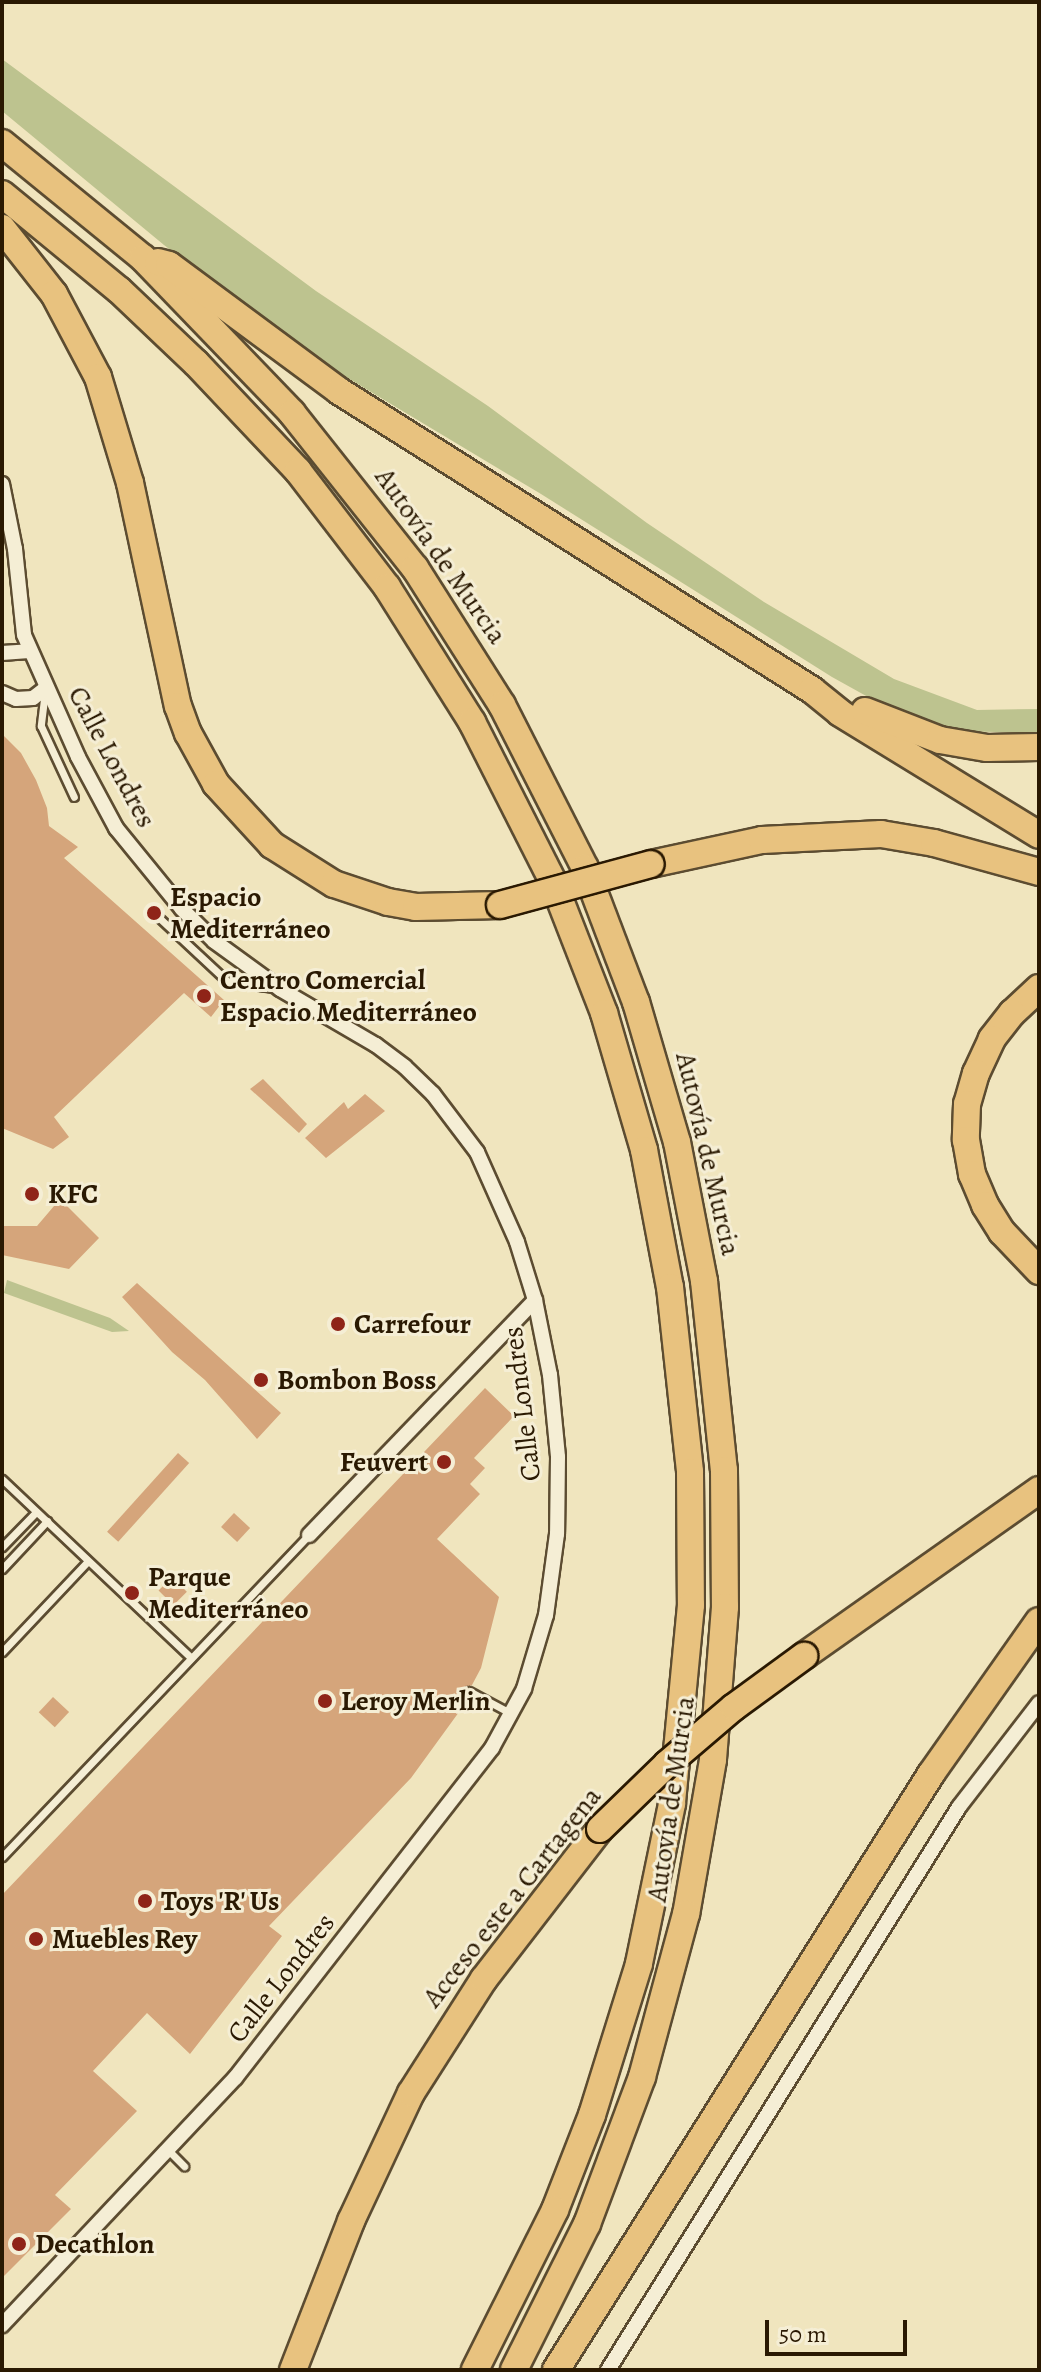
<!DOCTYPE html>
<html>
<head>
<meta charset="utf-8">
<style>
  body { margin:0 }
  #map { position:relative; width:1041px; height:2372px; overflow:hidden; background:#f0e5be; font-family:Alegreya,serif }
  div>[style] { position:absolute }
  [style*='--x'] { left:calc(var(--x)*1px); top:calc(var(--y)*1px); width:calc(var(--w)*1px); rotate:calc(var(--a)*1deg) }
  .green>* { inset:0; background:#bdc38f }
  .building>* { inset:0; background:#d5a57b; transform-origin:0 0 }
  .roads { filter:drop-shadow(2px 0 #5c4c31) drop-shadow(-2px 0 #5c4c31) drop-shadow(0 2px #5c4c31) drop-shadow(0 -2px #5c4c31) }
  .lane>* { height:7px; margin:-3.5px; padding:0 3.5px; transform-origin:3.5px; border-radius:3.5px; background:#f5eed5 }
  .street>* { height:14px; margin:-7px; padding:0 7px; transform-origin:7px; border-radius:7px; background:#f5eed5 }
  .highway>* { height:26px; margin:-13px; padding:0 13px; transform-origin:13px; border-radius:13px; background:#e8c27f }
  .bridges { filter:drop-shadow(2px 0 #2a1902) drop-shadow(-2px 0 #2a1902) drop-shadow(0 2px #2a1902) drop-shadow(0 -2px #2a1902) }
  .highway-bridge>* { height:26px; margin:-13px; padding:0 13px; transform-origin:13px; border-radius:13px; background:#e8c27f }
  .dots>* { width:22px; height:22px; translate:-50% -50%; box-sizing:border-box; border:4px solid #f5eed5; border-radius:50% }
  span { translate:-50% -50%; white-space:nowrap; text-align:center; line-height:1.15; -webkit-text-stroke:6px #f5eed5; paint-order:stroke }
  .street-label { font-size:28px; color:#2a1902 }
  .poi-label { font-size:28px; color:#2a1902; font-weight:700 }
  .left { translate:0 -50%; text-align:left }
  .right { translate:-100% -50%; text-align:right }
  .frame { position:absolute; inset:0; border:4px solid #2a1902; pointer-events:none }
  .scale { position:absolute; left:765px; top:2320px; width:142px; height:36px; box-sizing:border-box; border:4px solid #2a1902; border-top:0; padding-left:10px; font-size:24px; line-height:28px; white-space:nowrap; color:#2a1902; -webkit-text-stroke:6px #f5eed5; paint-order:stroke }
</style>
</head>
<body>
<div id="map">
  <div class="green">
    <div style="clip-path:polygon(2px 59px,316px 291px,488px 406px,647px 523px,764px 602px,894px 679px,977px 710px,1039px 709px,1039px 733px,954px 731px,895px 712px,832px 677px,541px 494px,301px 350px,164px 245px,2px 111px)"></div>
    <div style="clip-path:polygon(7px 1280px,110px 1318px,129px 1331px,112px 1332px,4px 1293px)"></div>
  </div>
  <div class="building">
    <div style="clip-path:polygon(2px 734px,21px 753px,36px 780px,47px 808px,49px 826px,78px 847px,64px 858px,224px 1000px,211px 1017px,184px 993px,54px 1117px,69px 1137px,53px 1149px,2px 1128px)"></div>
    <div style="clip-path:polygon(263px 1079px,307px 1124px,299px 1133px,250px 1089px)"></div>
    <div style="clip-path:polygon(365px 1094px,385px 1111px,326px 1158px,305px 1138px,344px 1102px,348px 1109px)"></div>
    <div style="clip-path:polygon(60px 1199px,99px 1238px,69px 1269px,2px 1255px,2px 1226px,37px 1226px)"></div>
    <div style="clip-path:polygon(137px 1283px,281px 1413px,257px 1439px,205px 1380px,172px 1352px,122px 1297px)"></div>
    <div style="clip-path:polygon(485px 1388px,514px 1416px,474px 1458px,485px 1468px,470px 1484px,480px 1494px,437px 1539px,499px 1597px,481px 1668px,472px 1685px,463px 1689px,466px 1697px,459px 1712px,411px 1778px,269px 1926px,282px 1936px,190px 2054px,147px 2013px,93px 2071px,137px 2111px,55px 2195px,71px 2209px,2px 2278px,2px 1895px)"></div>
    <div style="left:178px;top:1453px;width:15px;height:106px;rotate:42deg"></div>
    <div style="left:234px;top:1513px;width:22px;height:19px;rotate:43deg"></div>
    <div style="left:172px;top:1577px;width:21px;height:19px;rotate:45deg"></div>
    <div style="left:53px;top:1697px;width:22px;height:21px;rotate:43deg"></div>
  </div>
  <div class="roads">
    <div class="lane">
      <div style="--x:45;--y:691;--w:35;--a:97"></div>
      <div style="--x:41;--y:726;--w:78;--a:65.1"></div>
      <div style="--x:154;--y:913;--w:101;--a:43"></div>
      <div style="--x:228;--y:982;--w:46;--a:7.4"></div>
      <div style="--x:2;--y:1479;--w:260;--a:43.4"></div>
      <div style="--x:2;--y:1547;--w:49;--a:-45.8"></div>
      <div style="--x:2;--y:1569;--w:66;--a:-46.8"></div>
      <div style="--x:2;--y:1652;--w:125;--a:-46.6"></div>
      <div style="--x:469;--y:1691;--w:49;--a:28.1"></div>
      <div style="--x:2;--y:1857;--w:445;--a:-46.4"></div>
      <div style="--x:168;--y:2150;--w:23;--a:45"></div>
    </div>
    <div class="street">
      <div style="--x:2;--y:484;--w:66;--a:78.7"></div>
      <div style="--x:15;--y:549;--w:86;--a:84"></div>
      <div style="--x:24;--y:635;--w:133;--a:66.1"></div>
      <div style="--x:78;--y:757;--w:81;--a:61.8"></div>
      <div style="--x:116;--y:828;--w:104;--a:50.8"></div>
      <div style="--x:182;--y:909;--w:45;--a:45"></div>
      <div style="--x:214;--y:941;--w:82;--a:36"></div>
      <div style="--x:280;--y:989;--w:111;--a:30.3"></div>
      <div style="--x:376;--y:1045;--w:36;--a:37"></div>
      <div style="--x:405;--y:1067;--w:39;--a:44"></div>
      <div style="--x:433;--y:1094;--w:73;--a:52.8"></div>
      <div style="--x:477;--y:1152;--w:98;--a:66"></div>
      <div style="--x:517;--y:1242;--w:61;--a:72.8"></div>
      <div style="--x:535;--y:1300;--w:76;--a:78.7"></div>
      <div style="--x:550;--y:1375;--w:82;--a:84.4"></div>
      <div style="--x:558;--y:1457;--w:77;--a:90.7"></div>
      <div style="--x:557;--y:1534;--w:82;--a:97.7"></div>
      <div style="--x:546;--y:1615;--w:77;--a:106.6"></div>
      <div style="--x:524;--y:1689;--w:67;--a:118.5"></div>
      <div style="--x:492;--y:1748;--w:418;--a:127.9"></div>
      <div style="--x:235;--y:2078;--w:340;--a:133.3"></div>
      <div style="--x:2;--y:653;--w:27;--a:-4"></div>
      <div style="--x:2;--y:693;--w:15;--a:23"></div>
      <div style="--x:16;--y:699;--w:17;--a:-3"></div>
      <div style="--x:33;--y:698;--w:16;--a:-38"></div>
      <div style="--x:309;--y:1535;--w:326;--a:-46.1"></div>
      <div style="--x:608;--y:2370;--w:663;--a:-58.06"></div>
      <div style="--x:959;--y:1807;--w:131;--a:-52.4"></div>
    </div>
    <div class="highway">
      <div style="--x:2;--y:143;--w:182;--a:39.2"></div>
      <div style="--x:143;--y:258;--w:215;--a:46.1"></div>
      <div style="--x:292;--y:413;--w:198;--a:51.6"></div>
      <div style="--x:415;--y:568;--w:162;--a:57.6"></div>
      <div style="--x:502;--y:705;--w:183;--a:63"></div>
      <div style="--x:585;--y:868;--w:143;--a:69.2"></div>
      <div style="--x:636;--y:1002;--w:146;--a:73.7"></div>
      <div style="--x:677;--y:1142;--w:142;--a:79"></div>
      <div style="--x:704;--y:1281;--w:190;--a:84"></div>
      <div style="--x:724;--y:1470;--w:137;--a:89.6"></div>
      <div style="--x:725;--y:1607;--w:153;--a:94.5"></div>
      <div style="--x:713;--y:1760;--w:156;--a:99.9"></div>
      <div style="--x:686;--y:1914;--w:169;--a:105.1"></div>
      <div style="--x:642;--y:2077;--w:157;--a:110.5"></div>
      <div style="--x:587;--y:2224;--w:163;--a:116.6"></div>
      <div style="--x:2;--y:194;--w:151;--a:39.4"></div>
      <div style="--x:119;--y:290;--w:106;--a:43.5"></div>
      <div style="--x:196;--y:363;--w:149;--a:46.6"></div>
      <div style="--x:298;--y:471;--w:146;--a:52.5"></div>
      <div style="--x:387;--y:587;--w:160;--a:57.8"></div>
      <div style="--x:472;--y:722;--w:179;--a:63.1"></div>
      <div style="--x:553;--y:882;--w:141;--a:68.7"></div>
      <div style="--x:604;--y:1013;--w:143;--a:73.7"></div>
      <div style="--x:644;--y:1150;--w:139;--a:79.3"></div>
      <div style="--x:670;--y:1287;--w:186;--a:83.8"></div>
      <div style="--x:690;--y:1472;--w:133;--a:89.6"></div>
      <div style="--x:691;--y:1605;--w:200;--a:95.5"></div>
      <div style="--x:672;--y:1804;--w:163;--a:101.7"></div>
      <div style="--x:639;--y:1964;--w:158;--a:107.3"></div>
      <div style="--x:592;--y:2115;--w:102;--a:111.3"></div>
      <div style="--x:555;--y:2210;--w:179;--a:116.6"></div>
      <div style="--x:2;--y:228;--w:84;--a:51.8"></div>
      <div style="--x:54;--y:294;--w:94;--a:62.1"></div>
      <div style="--x:98;--y:377;--w:111;--a:73.2"></div>
      <div style="--x:130;--y:483;--w:228;--a:77.9"></div>
      <div style="--x:178;--y:706;--w:29;--a:70"></div>
      <div style="--x:188;--y:733;--w:58;--a:61.2"></div>
      <div style="--x:216;--y:784;--w:83;--a:47.4"></div>
      <div style="--x:272;--y:845;--w:73;--a:32.2"></div>
      <div style="--x:334;--y:884;--w:57;--a:18.4"></div>
      <div style="--x:388;--y:902;--w:28;--a:10"></div>
      <div style="--x:416;--y:907;--w:84;--a:-1.4"></div>
      <div style="--x:158;--y:262;--w:11;--a:15"></div>
      <div style="--x:169;--y:265;--w:212;--a:36.5"></div>
      <div style="--x:339;--y:391;--w:560;--a:32.3"></div>
      <div style="--x:812;--y:690;--w:36;--a:39"></div>
      <div style="--x:840;--y:713;--w:233;--a:31.5"></div>
      <div style="--x:865;--y:711;--w:80;--a:21.1"></div>
      <div style="--x:940;--y:740;--w:48;--a:9.7"></div>
      <div style="--x:987;--y:748;--w:52;--a:-1.1"></div>
      <div style="--x:651;--y:864;--w:114;--a:-12.2"></div>
      <div style="--x:762;--y:840;--w:119;--a:-2.9"></div>
      <div style="--x:881;--y:834;--w:54;--a:9.6"></div>
      <div style="--x:934;--y:843;--w:109;--a:15.4"></div>
      <div style="--x:1039;--y:988;--w:37;--a:137"></div>
      <div style="--x:1012;--y:1013;--w:33;--a:128"></div>
      <div style="--x:992;--y:1039;--w:38;--a:115"></div>
      <div style="--x:976;--y:1073;--w:32;--a:106"></div>
      <div style="--x:967;--y:1104;--w:36;--a:92"></div>
      <div style="--x:966;--y:1140;--w:35;--a:80"></div>
      <div style="--x:972;--y:1174;--w:34;--a:67"></div>
      <div style="--x:985;--y:1205;--w:32;--a:58"></div>
      <div style="--x:1002;--y:1232;--w:54;--a:46.5"></div>
      <div style="--x:804;--y:1656;--w:288;--a:-35.2"></div>
      <div style="--x:293;--y:2370;--w:160;--a:-68.7"></div>
      <div style="--x:351;--y:2221;--w:141;--a:-64.9"></div>
      <div style="--x:411;--y:2093;--w:135;--a:-57.4"></div>
      <div style="--x:484;--y:1979;--w:190;--a:-52.3"></div>
      <div style="--x:556;--y:2370;--w:704;--a:-57.82"></div>
      <div style="--x:931;--y:1774;--w:187;--a:-54.8"></div>
    </div>
  </div>
  <div class="bridges">
    <div class="highway-bridge">
      <div style="--x:500;--y:905;--w:156;--a:-15.2"></div>
      <div style="--x:600;--y:1829;--w:93;--a:-44.1"></div>
      <div style="--x:667;--y:1764;--w:88;--a:-40.4"></div>
      <div style="--x:734;--y:1707;--w:87;--a:-36.1"></div>
    </div>
  </div>
  <div class="dots">
    <div style="left:154px;top:913px;background:#8f2418"></div>
    <div style="left:204px;top:996px;background:#8f2418"></div>
    <div style="left:32px;top:1194px;background:#8f2418"></div>
    <div style="left:338px;top:1324px;background:#8f2418"></div>
    <div style="left:261px;top:1380px;background:#8f2418"></div>
    <div style="left:444px;top:1462px;background:#8f2418"></div>
    <div style="left:132px;top:1593px;background:#8f2418"></div>
    <div style="left:325px;top:1701px;background:#8f2418"></div>
    <div style="left:145px;top:1901px;background:#8f2418"></div>
    <div style="left:36px;top:1939px;background:#8f2418"></div>
    <div style="left:19px;top:2244px;background:#8f2418"></div>
  </div>
  <div class="street-label">
    <span style="left:441px;top:556px;rotate:55deg">Autovía de Murcia</span>
    <span style="left:112px;top:757px;rotate:62deg">Calle Londres</span>
    <span style="left:708px;top:1154px;rotate:77deg">Autovía de Murcia</span>
    <span style="left:522px;top:1404px;rotate:-97deg">Calle Londres</span>
    <span style="left:671px;top:1799px;rotate:-82deg">Autovía de Murcia</span>
    <span style="left:512px;top:1897px;rotate:-52deg">Acceso este a Cartagena</span>
    <span style="left:281px;top:1978px;rotate:-52deg">Calle Londres</span>
  </div>
  <div class="poi-label">
    <span class="left" style="left:170px;top:913px">Espacio<br>Mediterráneo</span>
    <span class="left" style="left:220px;top:996px">Centro Comercial<br>Espacio Mediterráneo</span>
    <span class="left" style="left:48px;top:1194px">KFC</span>
    <span class="left" style="left:354px;top:1324px">Carrefour</span>
    <span class="left" style="left:277px;top:1380px">Bombon Boss</span>
    <span class="right" style="left:428px;top:1462px">Feuvert</span>
    <span class="left" style="left:148px;top:1593px">Parque<br>Mediterráneo</span>
    <span class="left" style="left:341px;top:1701px">Leroy Merlin</span>
    <span class="left" style="left:161px;top:1901px">Toys 'R' Us</span>
    <span class="left" style="left:52px;top:1939px">Muebles Rey</span>
    <span class="left" style="left:35px;top:2244px">Decathlon</span>
  </div>
  <div class="frame"></div>
  <div class="scale">50 m</div>
</div>
</body>
</html>
